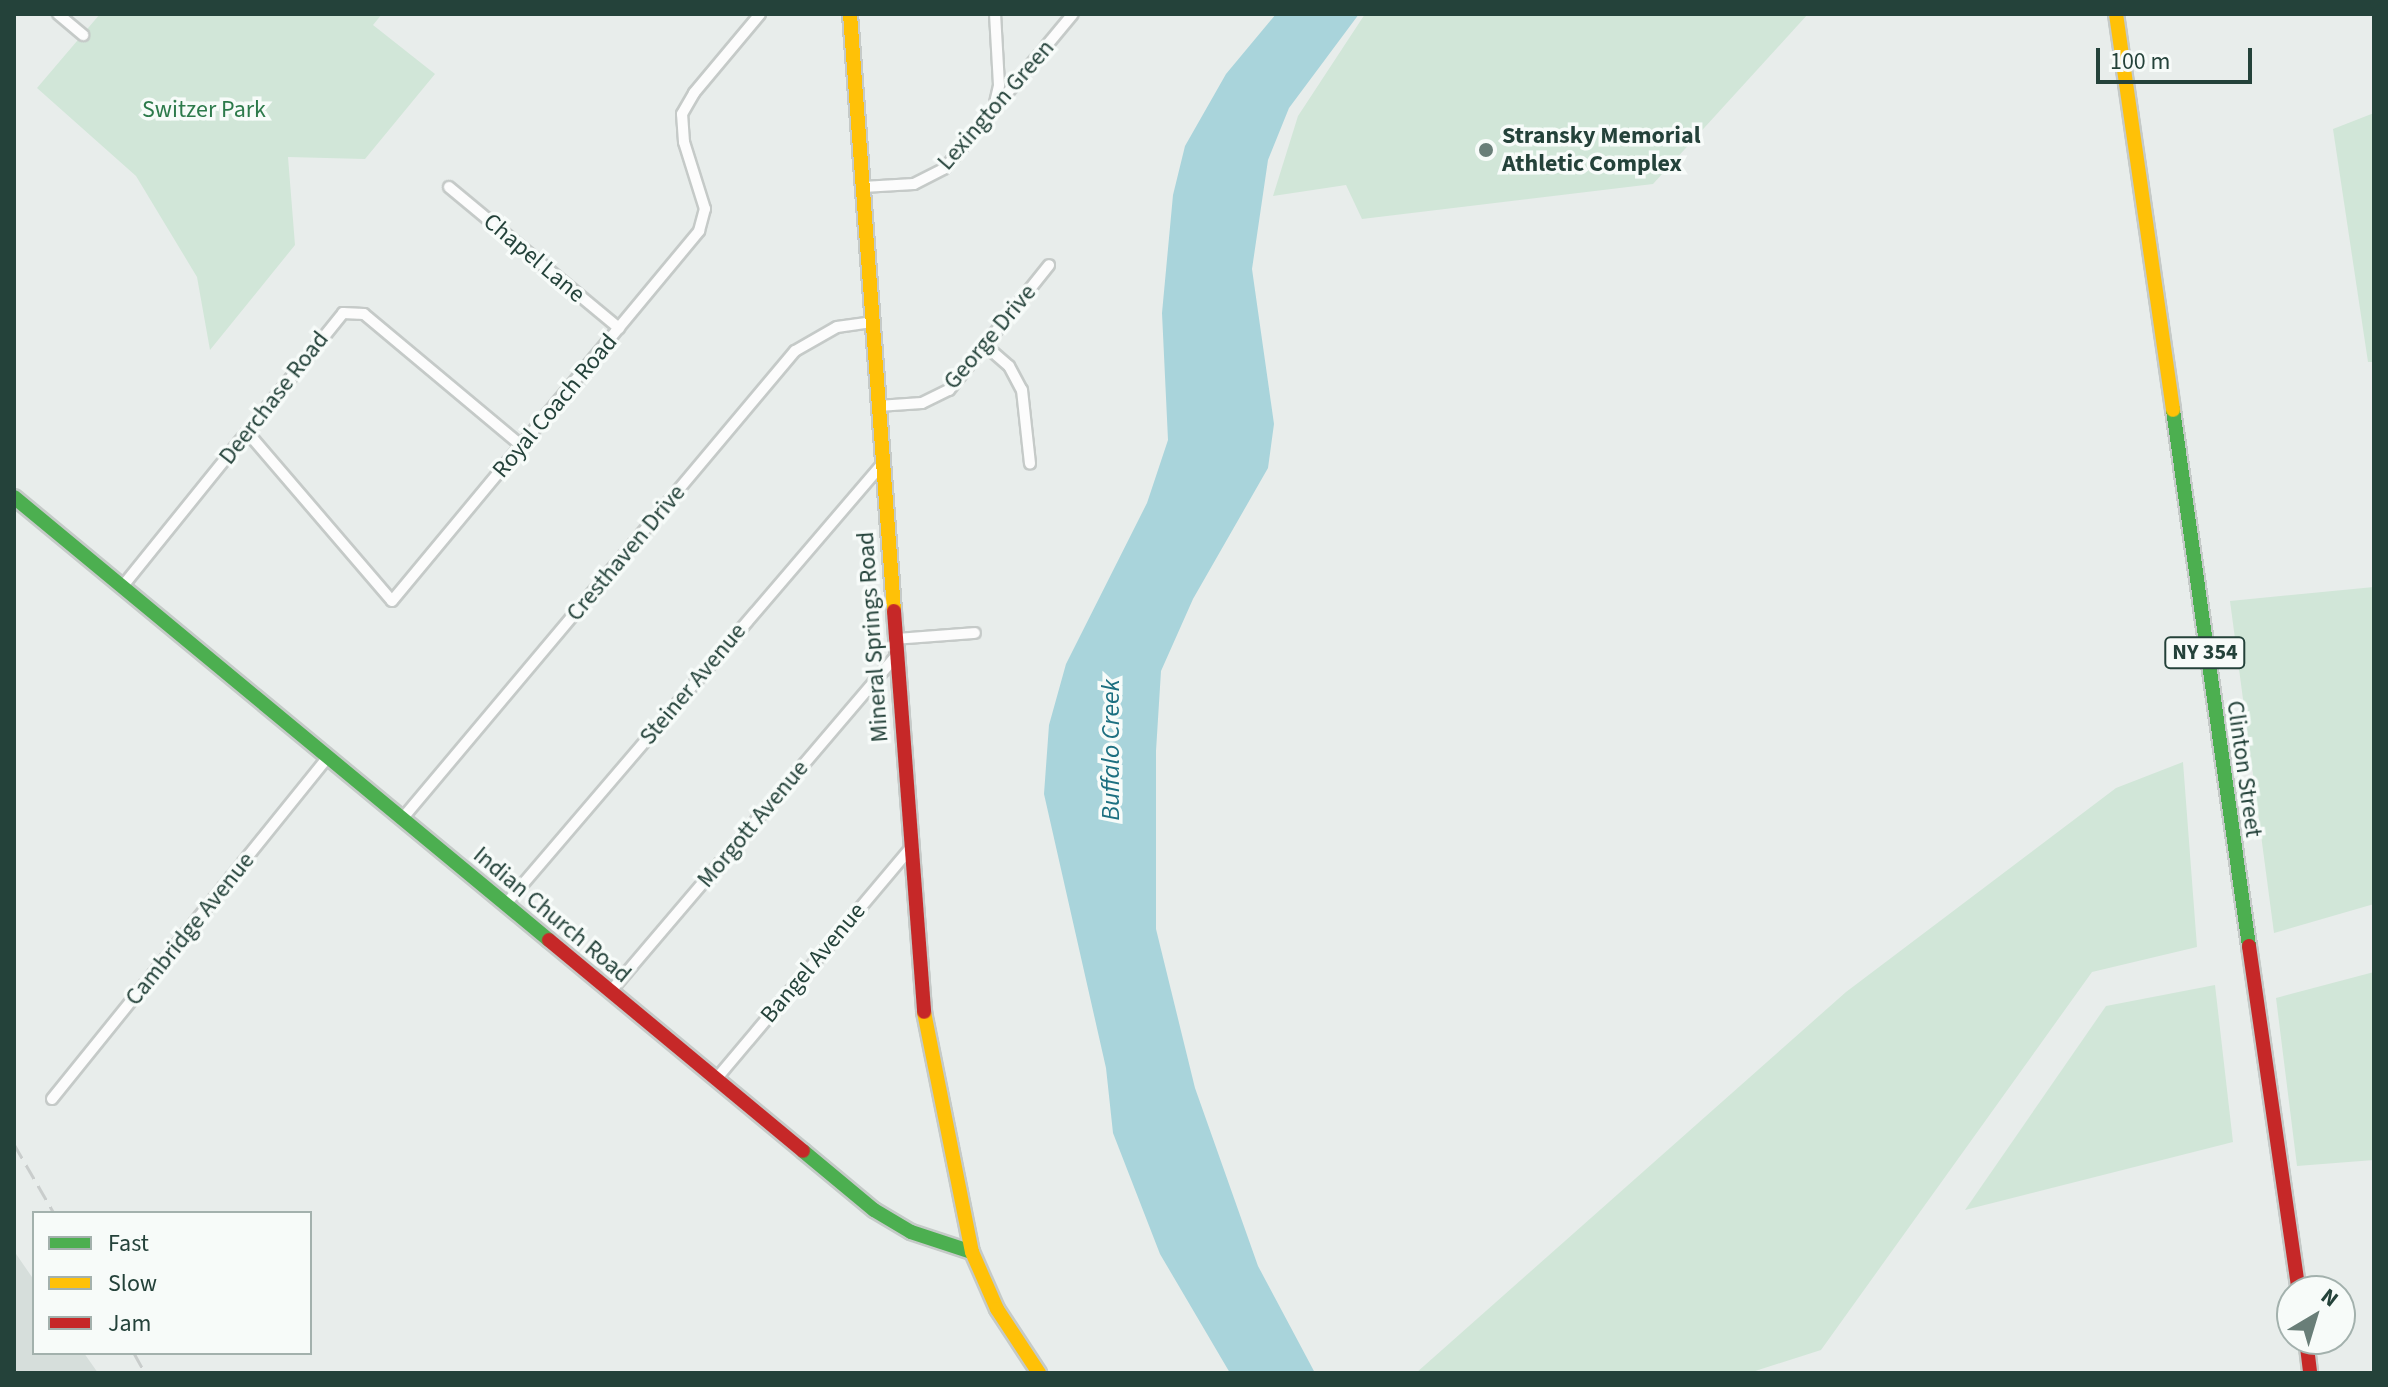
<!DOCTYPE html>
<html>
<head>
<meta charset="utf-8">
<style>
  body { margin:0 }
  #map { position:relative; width:2388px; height:1387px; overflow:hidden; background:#e8edeb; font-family:"Source Sans 3",sans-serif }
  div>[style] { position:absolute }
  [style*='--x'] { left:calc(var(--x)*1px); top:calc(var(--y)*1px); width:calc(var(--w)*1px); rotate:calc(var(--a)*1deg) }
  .built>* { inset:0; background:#d6dedb }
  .green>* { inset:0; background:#d1e6d8 }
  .water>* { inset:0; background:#a9d4db }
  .roads { filter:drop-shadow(2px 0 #c5cac8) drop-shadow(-2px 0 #c5cac8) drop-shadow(0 2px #c5cac8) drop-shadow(0 -2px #c5cac8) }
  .street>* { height:10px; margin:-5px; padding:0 5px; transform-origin:5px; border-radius:5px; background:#fcfcfc }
  .fast>* { height:14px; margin:-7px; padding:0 7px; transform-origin:7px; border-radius:7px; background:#4caf50 }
  .slow>* { height:14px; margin:-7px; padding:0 7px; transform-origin:7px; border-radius:7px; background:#ffc107 }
  .jam>* { height:14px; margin:-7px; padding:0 7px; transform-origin:7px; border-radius:7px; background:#c62828 }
  .rail>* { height:3px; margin-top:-1.5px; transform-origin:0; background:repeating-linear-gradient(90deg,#c9cdcc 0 16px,transparent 0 24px) }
  .dots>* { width:22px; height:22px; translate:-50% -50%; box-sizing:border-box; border:4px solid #f7fbf9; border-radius:50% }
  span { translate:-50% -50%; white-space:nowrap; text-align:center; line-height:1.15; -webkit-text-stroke:7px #f7fbf9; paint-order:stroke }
  .shield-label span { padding:2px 6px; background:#f7fbf9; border:2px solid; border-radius:6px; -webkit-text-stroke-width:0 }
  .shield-label { font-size:22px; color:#24423a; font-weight:700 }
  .street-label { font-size:24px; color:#24423a }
  .park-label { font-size:24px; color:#2d7a4b }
  .poi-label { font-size:24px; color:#24423a; font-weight:700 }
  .left { translate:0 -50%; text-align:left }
  .water-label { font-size:26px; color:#1c6f80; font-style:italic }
  .frame { position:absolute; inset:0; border:16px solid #24423a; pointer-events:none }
  .legend { position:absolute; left:32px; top:1211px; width:280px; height:144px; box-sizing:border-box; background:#f7fbf9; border:2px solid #a3b1ad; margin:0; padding:10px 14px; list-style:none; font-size:24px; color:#24423a }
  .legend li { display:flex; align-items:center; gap:16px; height:40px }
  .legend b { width:40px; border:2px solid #a3b1ad }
  .north { position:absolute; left:2276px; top:1275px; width:80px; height:80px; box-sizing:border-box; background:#f7fbf9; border:2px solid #a3b1ad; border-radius:50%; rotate:38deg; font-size:22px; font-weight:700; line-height:32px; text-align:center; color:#24423a }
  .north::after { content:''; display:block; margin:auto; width:28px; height:36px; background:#697e78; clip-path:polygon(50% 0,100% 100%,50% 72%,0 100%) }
  .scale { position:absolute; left:2096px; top:48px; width:156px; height:36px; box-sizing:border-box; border:4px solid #24423a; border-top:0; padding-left:10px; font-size:24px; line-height:28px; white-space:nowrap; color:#24423a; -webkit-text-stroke:6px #f7fbf9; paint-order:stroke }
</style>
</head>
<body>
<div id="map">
  <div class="built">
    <div style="clip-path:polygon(14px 1251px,34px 1280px,34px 1353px,84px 1353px,98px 1373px,14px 1373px)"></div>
  </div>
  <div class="green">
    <div style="clip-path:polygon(100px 14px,382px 14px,373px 25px,435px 74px,365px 159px,288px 157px,295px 245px,210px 350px,197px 277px,136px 176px,37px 88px)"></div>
    <div style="clip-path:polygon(1365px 14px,1808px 14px,1653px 184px,1362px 219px,1346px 185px,1273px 196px,1298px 116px)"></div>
    <div style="clip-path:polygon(2374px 113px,2374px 362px,2368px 362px,2333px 129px)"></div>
    <div style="clip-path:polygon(2374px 587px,2374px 904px,2274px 933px,2230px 601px)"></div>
    <div style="clip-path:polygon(2183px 762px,2197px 947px,2092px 972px,1821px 1350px,1749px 1373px,1416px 1373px,1846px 992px,2116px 788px)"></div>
    <div style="clip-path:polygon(2374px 972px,2374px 1160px,2297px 1166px,2276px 998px)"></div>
    <div style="clip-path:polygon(2215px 985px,2233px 1142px,1965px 1210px,2106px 1006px)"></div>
  </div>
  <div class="water">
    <div style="clip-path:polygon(1276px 14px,1359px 14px,1289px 108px,1268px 160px,1252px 269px,1274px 424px,1268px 468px,1193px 599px,1161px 671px,1156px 751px,1156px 929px,1195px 1088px,1258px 1266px,1315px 1373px,1230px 1373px,1160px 1254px,1113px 1133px,1106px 1068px,1044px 794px,1049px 725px,1066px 664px,1147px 503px,1168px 440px,1162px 313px,1173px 195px,1185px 146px,1226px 74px)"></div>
  </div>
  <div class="roads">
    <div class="street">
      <div style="--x:58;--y:14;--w:33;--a:40"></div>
      <div style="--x:995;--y:103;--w:18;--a:-77"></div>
      <div style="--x:999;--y:85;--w:71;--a:-93.2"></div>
      <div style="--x:449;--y:187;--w:221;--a:39.7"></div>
      <div style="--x:863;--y:187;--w:51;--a:-3.4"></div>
      <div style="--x:914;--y:184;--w:35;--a:-27"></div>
      <div style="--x:945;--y:168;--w:200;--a:-50.3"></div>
      <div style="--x:987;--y:347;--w:29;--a:41"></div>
      <div style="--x:1009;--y:366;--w:27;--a:62"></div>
      <div style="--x:1022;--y:390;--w:74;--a:83.8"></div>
      <div style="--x:878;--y:406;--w:44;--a:-3.9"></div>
      <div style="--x:922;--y:403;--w:30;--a:-26"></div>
      <div style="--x:949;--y:390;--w:160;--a:-51.3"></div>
      <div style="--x:248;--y:433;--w:221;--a:49.4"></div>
      <div style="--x:392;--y:601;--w:481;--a:-50.3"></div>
      <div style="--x:699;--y:231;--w:23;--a:-75"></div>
      <div style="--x:705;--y:209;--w:70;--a:-107.4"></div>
      <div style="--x:684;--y:142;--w:28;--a:-94"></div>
      <div style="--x:682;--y:114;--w:24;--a:-60"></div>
      <div style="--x:694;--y:93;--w:103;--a:-50.1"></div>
      <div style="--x:122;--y:587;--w:352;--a:-51.1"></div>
      <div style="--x:343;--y:313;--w:21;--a:3"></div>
      <div style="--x:364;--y:314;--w:206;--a:39.9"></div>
      <div style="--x:895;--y:639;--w:80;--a:-4.3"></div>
      <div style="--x:402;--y:819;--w:611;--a:-49.98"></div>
      <div style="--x:795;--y:351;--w:48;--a:-29.7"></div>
      <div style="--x:837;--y:327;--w:35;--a:-8"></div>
      <div style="--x:505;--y:905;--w:582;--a:-49.46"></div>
      <div style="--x:610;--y:992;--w:441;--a:-49.6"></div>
      <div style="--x:717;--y:1078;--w:299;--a:-49.9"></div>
      <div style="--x:52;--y:1099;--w:439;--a:-51.1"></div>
    </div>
    <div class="fast">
      <div style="--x:2173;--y:410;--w:541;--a:81.93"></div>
      <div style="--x:14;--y:497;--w:695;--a:39.63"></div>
      <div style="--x:803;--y:1151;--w:92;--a:39.7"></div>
      <div style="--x:874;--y:1210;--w:43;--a:30.7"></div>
      <div style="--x:911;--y:1232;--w:64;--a:18.2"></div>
    </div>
    <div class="slow">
      <div style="--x:850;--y:14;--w:599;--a:85.78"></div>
      <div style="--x:2116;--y:14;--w:400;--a:81.8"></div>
      <div style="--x:924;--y:1012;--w:245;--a:78.7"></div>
      <div style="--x:972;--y:1252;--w:62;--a:66.3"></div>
      <div style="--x:997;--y:1309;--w:77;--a:56.7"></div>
    </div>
    <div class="jam">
      <div style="--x:894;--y:611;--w:402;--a:85.7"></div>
      <div style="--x:549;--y:940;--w:330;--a:39.7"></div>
      <div style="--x:2249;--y:946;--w:349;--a:81.8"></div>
      <div style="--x:2306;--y:1339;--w:34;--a:83"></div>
    </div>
  </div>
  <div class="rail">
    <div style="--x:14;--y:1144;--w:80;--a:59.9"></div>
    <div style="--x:134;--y:1353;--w:23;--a:61"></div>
  </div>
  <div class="dots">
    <div style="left:1486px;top:150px;background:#697e78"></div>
  </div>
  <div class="shield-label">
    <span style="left:2205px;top:653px">NY 354</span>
  </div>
  <div class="street-label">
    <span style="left:996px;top:105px;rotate:-49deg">Lexington Green</span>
    <span style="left:534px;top:258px;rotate:40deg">Chapel Lane</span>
    <span style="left:990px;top:337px;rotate:-50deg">George Drive</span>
    <span style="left:274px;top:398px;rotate:-52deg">Deerchase Road</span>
    <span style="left:555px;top:406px;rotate:-50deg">Royal Coach Road</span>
    <span style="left:626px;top:553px;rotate:-50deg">Cresthaven Drive</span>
    <span style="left:873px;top:637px;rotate:-94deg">Mineral Springs Road</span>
    <span style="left:693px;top:684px;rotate:-50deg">Steiner Avenue</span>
    <span style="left:2244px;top:769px;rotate:82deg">Clinton Street</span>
    <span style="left:753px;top:824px;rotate:-50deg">Morgott Avenue</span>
    <span style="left:552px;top:915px;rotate:40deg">Indian Church Road</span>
    <span style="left:190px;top:929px;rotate:-51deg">Cambridge Avenue</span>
    <span style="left:813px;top:963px;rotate:-50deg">Bangel Avenue</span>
  </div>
  <div class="park-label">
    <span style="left:204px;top:110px">Switzer Park</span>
  </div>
  <div class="poi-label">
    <span class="left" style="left:1502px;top:150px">Stransky Memorial<br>Athletic Complex</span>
  </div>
  <div class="water-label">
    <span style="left:1111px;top:750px;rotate:-90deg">Buffalo Creek</span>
  </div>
  <div class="frame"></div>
  <ul class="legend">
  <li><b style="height:10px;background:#4caf50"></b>Fast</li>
  <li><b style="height:10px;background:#ffc107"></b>Slow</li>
  <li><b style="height:10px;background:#c62828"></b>Jam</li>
  </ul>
  <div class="north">N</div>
  <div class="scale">100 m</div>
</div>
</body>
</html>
